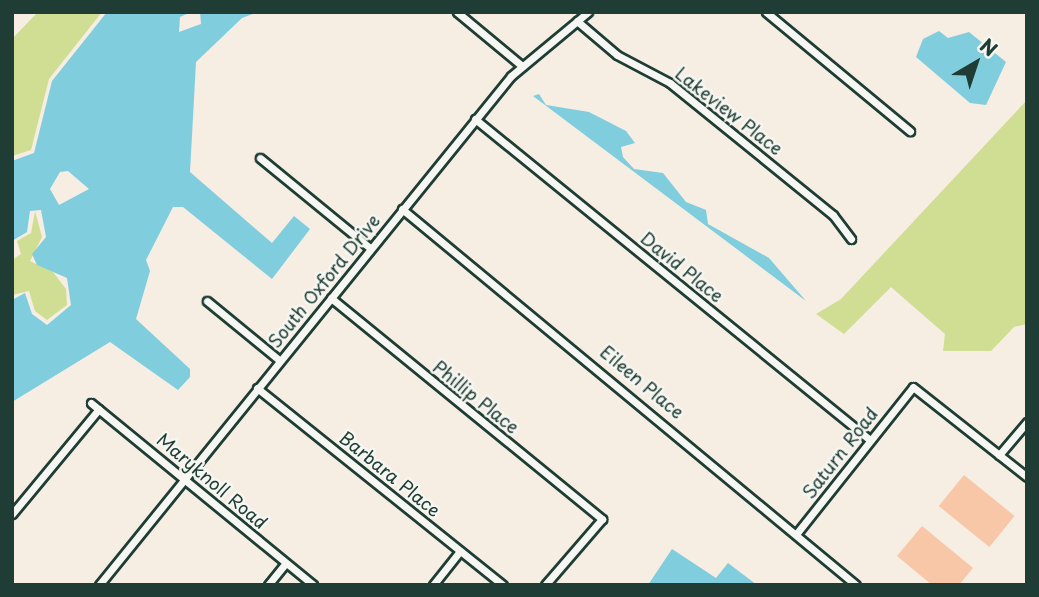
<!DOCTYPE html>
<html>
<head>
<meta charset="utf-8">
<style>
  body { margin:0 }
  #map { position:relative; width:1039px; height:597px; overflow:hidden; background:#f6ede3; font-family:"Playpen Sans",sans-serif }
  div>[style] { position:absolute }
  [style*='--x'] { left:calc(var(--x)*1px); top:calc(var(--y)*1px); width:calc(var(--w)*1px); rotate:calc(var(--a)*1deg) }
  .green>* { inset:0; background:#cfde92 }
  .water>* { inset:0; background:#7fcddd }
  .building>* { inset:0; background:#f8c7a7; transform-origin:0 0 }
  .roads { filter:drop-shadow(2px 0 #1f3d34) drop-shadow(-2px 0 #1f3d34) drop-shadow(0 2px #1f3d34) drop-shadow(0 -2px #1f3d34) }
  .street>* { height:7px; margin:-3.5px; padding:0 3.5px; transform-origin:3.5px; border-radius:3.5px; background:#f6f6f2 }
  span { translate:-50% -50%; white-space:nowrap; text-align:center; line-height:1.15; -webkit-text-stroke:5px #f6f6f2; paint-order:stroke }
  .street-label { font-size:18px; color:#1f3d34 }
  .frame { position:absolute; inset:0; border:14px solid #1f3d34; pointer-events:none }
  .north { position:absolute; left:941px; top:28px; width:70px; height:70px; -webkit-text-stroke:5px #f6f6f2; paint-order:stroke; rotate:39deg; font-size:19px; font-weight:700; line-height:28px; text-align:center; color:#1f3d34 }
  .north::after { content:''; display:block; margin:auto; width:24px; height:32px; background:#1f3d34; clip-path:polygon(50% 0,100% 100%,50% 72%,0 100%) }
</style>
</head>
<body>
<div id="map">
  <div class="green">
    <div style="clip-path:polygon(38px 12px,102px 12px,49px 79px,31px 150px,12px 156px,12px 39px)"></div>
    <div style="clip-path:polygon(1027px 100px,1027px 324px,1014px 327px,991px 351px,943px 351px,945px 334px,891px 287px,844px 334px,816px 314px,841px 299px)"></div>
    <div style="clip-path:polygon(35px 211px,42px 237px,30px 261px,53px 272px,66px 289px,67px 305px,47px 320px,35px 311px,29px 291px,12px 295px,12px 260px,21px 254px,17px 241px,31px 233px)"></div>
  </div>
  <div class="water">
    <div style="clip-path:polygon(evenodd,107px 12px,191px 12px,180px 17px,179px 32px,201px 24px,200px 12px,258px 12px,242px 18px,196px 62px,190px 172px,272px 243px,294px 216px,310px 229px,272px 279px,183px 207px,173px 207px,146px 260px,150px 271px,136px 319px,190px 369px,190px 377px,178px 390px,110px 342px,12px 402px,12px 300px,25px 293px,32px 314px,47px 325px,71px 305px,67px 278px,37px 265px,32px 254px,46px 237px,41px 210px,30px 211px,27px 232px,12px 241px,12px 161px,34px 153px,52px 81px,107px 12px,68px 171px,89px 189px,59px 205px,50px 189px,60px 172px,68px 171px)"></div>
    <div style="clip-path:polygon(939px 31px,948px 38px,969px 32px,1006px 62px,986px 105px,970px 103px,916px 57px,923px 39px)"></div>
    <div style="clip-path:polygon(539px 94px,546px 105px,589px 112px,626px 131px,635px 143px,621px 147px,623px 157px,634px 169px,663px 173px,686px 202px,706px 210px,708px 224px,769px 258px,806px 301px,533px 96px)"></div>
    <div style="clip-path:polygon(672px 549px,716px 578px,728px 563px,757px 585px,648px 585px)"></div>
  </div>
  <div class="building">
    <div style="left:964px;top:475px;width:65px;height:40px;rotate:39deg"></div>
    <div style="clip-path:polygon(922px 526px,973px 568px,959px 585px,932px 585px,897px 556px)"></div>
  </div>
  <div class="roads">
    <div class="street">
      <div style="--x:457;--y:12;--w:85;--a:39.7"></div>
      <div style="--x:766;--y:12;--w:187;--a:39.6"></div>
      <div style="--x:577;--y:21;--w:52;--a:40.4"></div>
      <div style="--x:617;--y:55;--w:60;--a:27.8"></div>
      <div style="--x:670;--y:83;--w:210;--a:39"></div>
      <div style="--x:833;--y:215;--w:30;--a:53"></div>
      <div style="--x:475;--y:119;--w:509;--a:39.1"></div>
      <div style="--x:260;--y:158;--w:142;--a:39.3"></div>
      <div style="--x:402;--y:209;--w:589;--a:39.63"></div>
      <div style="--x:331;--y:298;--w:350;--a:39.2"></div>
      <div style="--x:602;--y:519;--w:87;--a:130.8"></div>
      <div style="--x:207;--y:301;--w:93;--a:39.3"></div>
      <div style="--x:257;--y:388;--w:315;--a:38.7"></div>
      <div style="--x:91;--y:403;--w:287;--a:39.3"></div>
      <div style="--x:999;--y:455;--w:43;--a:-49.7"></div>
      <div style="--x:12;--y:514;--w:136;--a:-50.4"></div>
      <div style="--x:797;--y:533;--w:186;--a:-51.5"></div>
      <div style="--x:913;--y:387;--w:145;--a:38.3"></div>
      <div style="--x:99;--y:585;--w:655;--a:-51.01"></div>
      <div style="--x:511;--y:76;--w:100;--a:-39.7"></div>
      <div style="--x:268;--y:585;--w:28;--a:-51"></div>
      <div style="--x:433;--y:585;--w:43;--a:-51.5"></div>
    </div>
  </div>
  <div class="street-label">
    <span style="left:729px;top:111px;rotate:38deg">Lakeview Place</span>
    <span style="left:682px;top:267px;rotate:39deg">David Place</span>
    <span style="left:324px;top:281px;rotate:-51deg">South Oxford Drive</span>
    <span style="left:642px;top:382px;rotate:40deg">Eileen Place</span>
    <span style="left:476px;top:397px;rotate:39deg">Phillip Place</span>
    <span style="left:840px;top:453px;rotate:-52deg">Saturn Road</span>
    <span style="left:390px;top:474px;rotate:39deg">Barbara Place</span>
    <span style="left:212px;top:481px;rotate:40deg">Maryknoll Road</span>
  </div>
  <div class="frame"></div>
  <div class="north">N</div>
</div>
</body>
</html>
